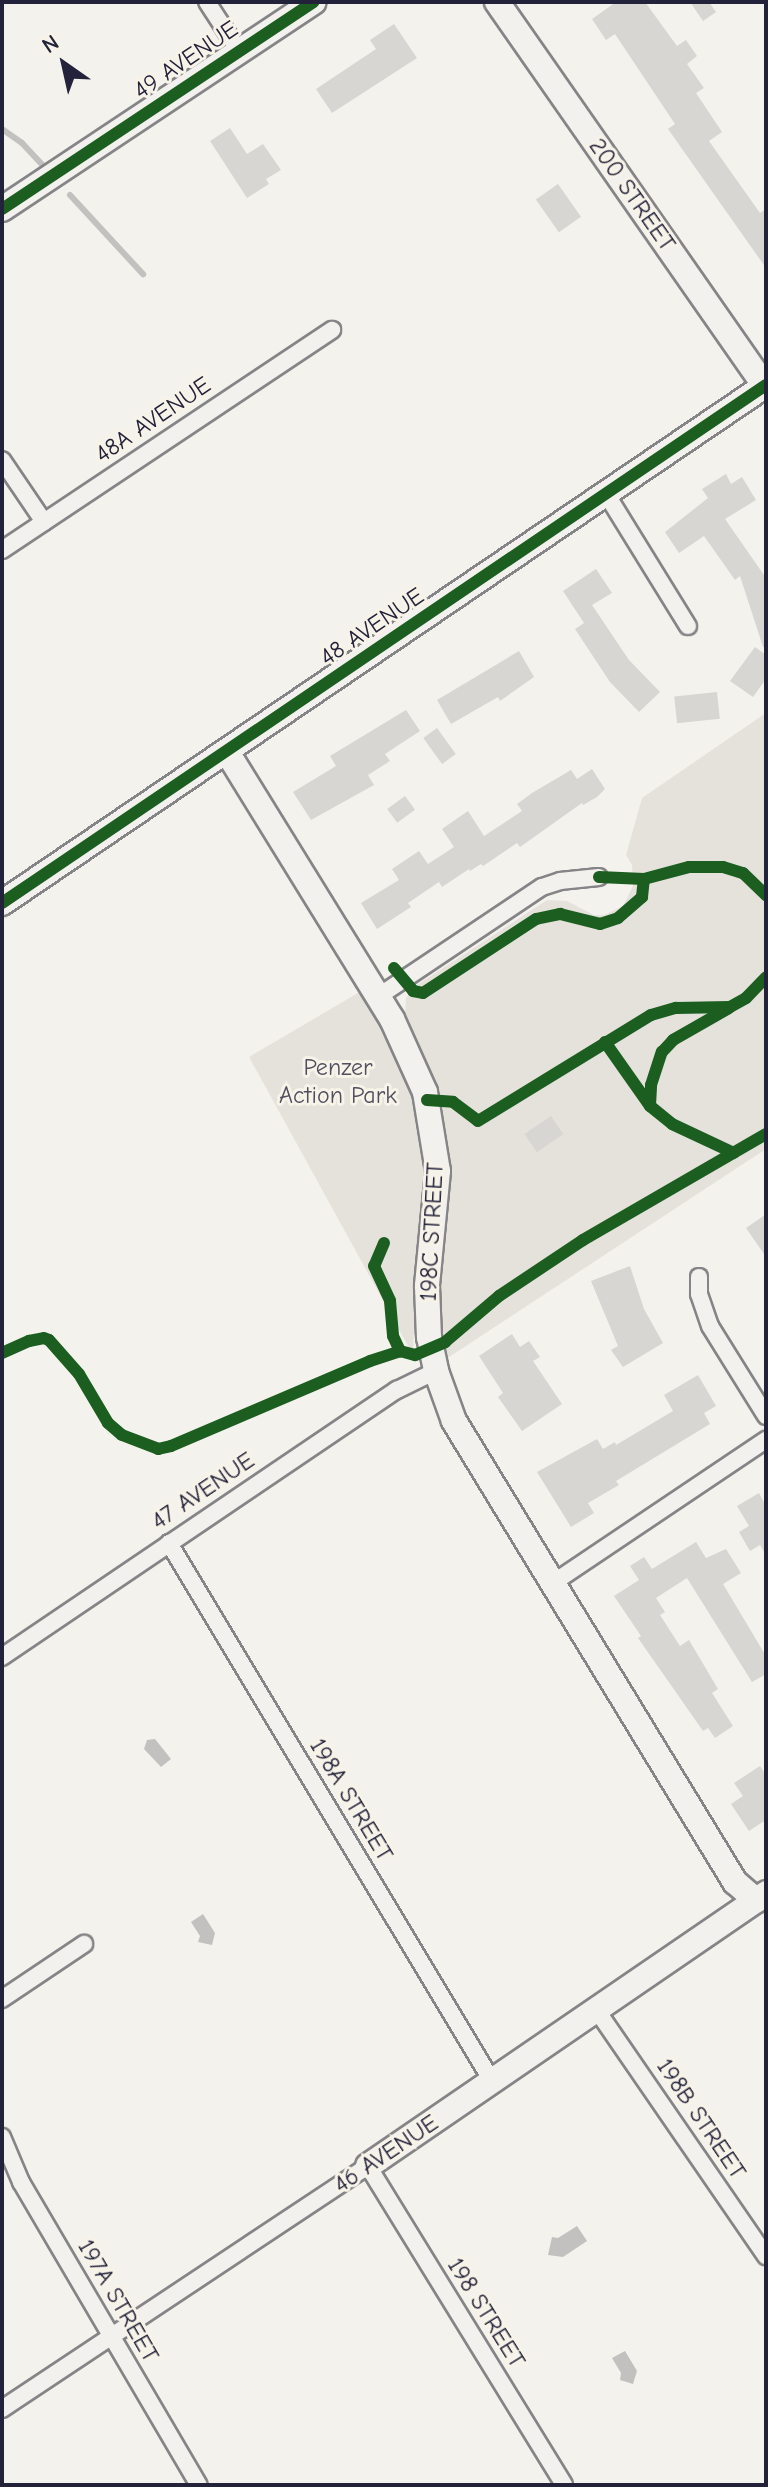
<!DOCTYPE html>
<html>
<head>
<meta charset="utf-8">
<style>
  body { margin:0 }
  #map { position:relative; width:768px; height:2487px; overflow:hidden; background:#f4f2ec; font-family:"Comic Neue",sans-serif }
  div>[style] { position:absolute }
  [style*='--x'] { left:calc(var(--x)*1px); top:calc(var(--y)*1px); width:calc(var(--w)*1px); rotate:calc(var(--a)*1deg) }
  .built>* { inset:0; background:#e5e2dc }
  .water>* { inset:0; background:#c3c0c0 }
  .stream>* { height:6px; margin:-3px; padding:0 3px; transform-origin:3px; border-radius:3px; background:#c3c0c0 }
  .building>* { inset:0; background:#d7d6d3; transform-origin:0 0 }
  .roads { filter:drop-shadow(2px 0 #858486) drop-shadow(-2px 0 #858486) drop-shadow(0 2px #858486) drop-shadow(0 -2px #858486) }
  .street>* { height:16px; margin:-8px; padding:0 8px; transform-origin:8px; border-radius:8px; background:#f2f1ed }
  .secondary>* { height:24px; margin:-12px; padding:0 12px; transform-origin:12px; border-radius:12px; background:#f2f1ed }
  .cycleway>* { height:12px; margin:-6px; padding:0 6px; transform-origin:6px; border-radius:6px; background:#1b5e20 }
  span { translate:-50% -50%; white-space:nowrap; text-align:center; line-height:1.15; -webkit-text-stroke:6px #f7f3e8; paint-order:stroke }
  .street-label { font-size:24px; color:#22223b }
  .park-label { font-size:24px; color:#504f60 }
  .frame { position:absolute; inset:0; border:4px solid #22223b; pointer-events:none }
  .north { position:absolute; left:24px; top:24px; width:80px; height:80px; -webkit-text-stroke:6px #f7f3e8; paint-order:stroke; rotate:326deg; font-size:22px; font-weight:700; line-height:32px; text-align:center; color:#22223b }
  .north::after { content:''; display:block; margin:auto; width:28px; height:36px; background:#22223b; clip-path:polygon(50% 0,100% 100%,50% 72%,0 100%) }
</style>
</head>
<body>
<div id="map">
  <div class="built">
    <div style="clip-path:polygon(766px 713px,766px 1149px,446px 1359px,438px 1295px,449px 1197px,448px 1151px,437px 1092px,405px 1016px,406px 998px,414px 987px,547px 900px,567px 901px,594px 915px,604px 915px,623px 906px,633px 886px,632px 865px,626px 855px,642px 798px)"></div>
    <div style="clip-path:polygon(363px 990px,394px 1045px,409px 1080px,424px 1155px,426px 1192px,416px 1264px,413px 1355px,249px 1057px)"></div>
  </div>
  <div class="water">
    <div style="clip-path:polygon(155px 1739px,171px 1759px,161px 1767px,144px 1749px,147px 1740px)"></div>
    <div style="clip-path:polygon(203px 1914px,215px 1933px,212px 1945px,198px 1942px,200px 1936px,191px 1922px)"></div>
    <div style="clip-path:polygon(577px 2226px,587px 2241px,563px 2257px,548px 2255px,552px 2237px,558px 2238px)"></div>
    <div style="clip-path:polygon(625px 2351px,637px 2371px,633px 2384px,620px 2380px,621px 2373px,612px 2358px)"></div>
  </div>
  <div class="stream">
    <div style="--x:2;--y:129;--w:24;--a:35"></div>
    <div style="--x:22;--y:143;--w:34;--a:47"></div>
    <div style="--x:70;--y:195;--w:108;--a:47.3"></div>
  </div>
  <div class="building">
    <div style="clip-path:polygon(616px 2px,645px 2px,677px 46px,686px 40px,697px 56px,687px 64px,704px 88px,696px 93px,722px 132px,709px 141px,760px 213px,766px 209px,766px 268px,668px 129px,675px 124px,615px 34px,606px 40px,592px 19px)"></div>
    <div style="clip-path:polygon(690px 2px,709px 2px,716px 12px,703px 21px)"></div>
    <div style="clip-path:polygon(394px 24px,417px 58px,332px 113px,316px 89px,376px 49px,370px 40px)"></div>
    <div style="clip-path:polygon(230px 128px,247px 154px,263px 144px,281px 170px,266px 179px,269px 184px,247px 198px,210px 141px)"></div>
    <div style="left:558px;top:184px;width:40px;height:27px;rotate:55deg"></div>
    <div style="clip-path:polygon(726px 474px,731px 484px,742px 477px,756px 500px,725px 519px,766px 578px,766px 647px,763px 647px,740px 576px,735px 580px,704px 536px,679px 553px,665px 532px,708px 498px,702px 489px)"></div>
    <div style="clip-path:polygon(596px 569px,612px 593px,592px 605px,629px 660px,660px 692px,639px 712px,610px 682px,575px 629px,584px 623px,563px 591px)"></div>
    <div style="clip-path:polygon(755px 647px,766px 655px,766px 679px,753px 697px,730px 681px)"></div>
    <div style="clip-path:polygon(519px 651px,534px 677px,500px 701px,498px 697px,451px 724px,437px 700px)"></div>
    <div style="left:717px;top:692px;width:27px;height:43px;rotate:84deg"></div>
    <div style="clip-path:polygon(406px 710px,420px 731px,385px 754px,390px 761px,368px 775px,374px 785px,311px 820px,293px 792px,336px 766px,330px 756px)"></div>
    <div style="left:437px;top:728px;width:32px;height:17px;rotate:54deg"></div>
    <div style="clip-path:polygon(592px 769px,605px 789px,597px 797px,583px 805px,582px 803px,520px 847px,517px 843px,483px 866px,481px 864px,470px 871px,469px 869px,442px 887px,439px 882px,408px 903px,411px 907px,377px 929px,361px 903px,399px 880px,392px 869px,419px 851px,428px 864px,454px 847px,442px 829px,468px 811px,484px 836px,522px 811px,517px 804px,532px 793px,571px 770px,577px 779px)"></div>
    <div style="left:405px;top:796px;width:17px;height:22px;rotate:54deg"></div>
    <div style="left:551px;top:1116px;width:22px;height:32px;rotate:56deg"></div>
    <div style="clip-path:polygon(766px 1214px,766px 1257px,746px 1228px)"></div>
    <div style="clip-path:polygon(630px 1266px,644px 1309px,663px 1343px,623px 1367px,611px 1350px,618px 1346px,591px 1281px)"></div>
    <div style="clip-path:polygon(512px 1334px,520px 1347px,529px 1341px,540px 1357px,533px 1361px,562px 1404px,522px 1431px,498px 1397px,503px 1393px,479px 1356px)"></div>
    <div style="clip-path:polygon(698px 1375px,716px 1406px,704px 1413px,710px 1424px,616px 1481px,619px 1485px,588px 1503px,594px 1513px,571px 1527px,537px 1472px,597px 1439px,603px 1449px,615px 1442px,616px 1445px,673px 1411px,664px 1395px)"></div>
    <div style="clip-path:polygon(759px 1493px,766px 1506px,766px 1555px,760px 1545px,750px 1551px,739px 1532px,749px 1526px,737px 1506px)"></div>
    <div style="clip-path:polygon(696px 1542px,706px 1558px,726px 1549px,741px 1573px,723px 1584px,766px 1656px,766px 1674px,752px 1682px,687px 1578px,656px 1598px,665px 1612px,660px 1615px,680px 1646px,689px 1640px,718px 1689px,712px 1693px,733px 1726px,715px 1738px,708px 1728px,703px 1731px,638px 1638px,641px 1636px,614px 1596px,639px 1580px,630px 1566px,644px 1557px,652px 1569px)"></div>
    <div style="clip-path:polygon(760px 1766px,766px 1775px,766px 1820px,749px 1831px,731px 1804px,743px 1796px,734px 1783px)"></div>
  </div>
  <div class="roads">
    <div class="street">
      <div style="--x:207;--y:2;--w:59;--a:56.9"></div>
      <div style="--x:2;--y:460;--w:75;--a:55.9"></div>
      <div style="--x:607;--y:495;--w:154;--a:58.3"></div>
      <div style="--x:2;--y:550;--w:397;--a:-33.7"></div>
      <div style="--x:379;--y:996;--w:196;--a:-33.8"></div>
      <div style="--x:542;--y:887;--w:19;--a:-18"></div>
      <div style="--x:560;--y:881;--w:39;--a:-6"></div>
      <div style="--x:699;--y:1277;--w:17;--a:90"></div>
      <div style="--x:699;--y:1294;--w:34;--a:71"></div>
      <div style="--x:710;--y:1326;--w:106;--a:58.1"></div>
      <div style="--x:169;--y:1543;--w:628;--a:59.02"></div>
      <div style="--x:553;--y:1583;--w:257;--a:-33.9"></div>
      <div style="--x:2;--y:1657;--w:477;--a:-34.1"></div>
      <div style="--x:397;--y:1390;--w:43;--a:-26"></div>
      <div style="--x:2;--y:1999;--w:99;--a:-33.9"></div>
      <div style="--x:596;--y:2009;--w:300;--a:55.5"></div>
      <div style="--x:2;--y:2137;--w:49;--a:67.1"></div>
      <div style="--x:21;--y:2182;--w:351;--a:59.6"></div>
      <div style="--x:2;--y:2409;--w:439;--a:-33.6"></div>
      <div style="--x:368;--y:2166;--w:374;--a:58.4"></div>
    </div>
    <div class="secondary">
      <div style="--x:497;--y:2;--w:470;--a:55.1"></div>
      <div style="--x:2;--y:209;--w:374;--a:-33.6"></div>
      <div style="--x:227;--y:752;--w:314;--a:58.3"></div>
      <div style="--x:392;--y:1019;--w:80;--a:65.7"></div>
      <div style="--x:425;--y:1092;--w:80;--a:80.7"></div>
      <div style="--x:438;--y:1171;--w:116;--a:95.5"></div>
      <div style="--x:427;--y:1286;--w:51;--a:87.8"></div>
      <div style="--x:429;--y:1337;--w:35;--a:78"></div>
      <div style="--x:436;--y:1371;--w:53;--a:70.2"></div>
      <div style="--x:454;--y:1421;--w:540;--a:58.64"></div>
      <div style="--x:735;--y:1882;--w:28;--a:41"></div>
      <div style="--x:2;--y:903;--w:923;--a:-34.14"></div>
      <div style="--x:368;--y:2166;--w:483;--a:-34.4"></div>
    </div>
  </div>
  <div class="cycleway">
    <div style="--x:2;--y:209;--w:374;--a:-33.6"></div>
    <div style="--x:599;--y:877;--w:45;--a:2.5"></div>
    <div style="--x:644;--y:879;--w:47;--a:-14.9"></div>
    <div style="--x:689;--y:867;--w:34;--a:0"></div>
    <div style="--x:723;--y:867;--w:21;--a:17"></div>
    <div style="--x:743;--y:873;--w:32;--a:44"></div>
    <div style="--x:2;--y:903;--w:923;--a:-34.14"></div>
    <div style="--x:394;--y:968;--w:30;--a:50"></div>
    <div style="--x:413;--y:991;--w:10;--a:11"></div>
    <div style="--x:423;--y:993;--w:135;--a:-33.2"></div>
    <div style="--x:536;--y:919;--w:25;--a:-12"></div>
    <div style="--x:560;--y:914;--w:41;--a:14"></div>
    <div style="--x:600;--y:924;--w:19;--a:-18"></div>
    <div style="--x:618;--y:918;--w:32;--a:-41"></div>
    <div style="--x:642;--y:897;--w:18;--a:-84"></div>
    <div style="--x:605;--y:1042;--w:78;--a:54.9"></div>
    <div style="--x:650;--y:1106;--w:28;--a:39"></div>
    <div style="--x:672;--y:1124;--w:68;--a:25.1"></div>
    <div style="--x:427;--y:1100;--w:26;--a:4"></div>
    <div style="--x:453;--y:1102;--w:31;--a:37"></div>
    <div style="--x:478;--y:1121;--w:203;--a:-31.5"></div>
    <div style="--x:651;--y:1015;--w:26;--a:-16"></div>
    <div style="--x:676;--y:1008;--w:54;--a:-1.1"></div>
    <div style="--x:730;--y:1007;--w:18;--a:-29"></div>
    <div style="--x:746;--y:998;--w:29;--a:-46"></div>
    <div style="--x:650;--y:1106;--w:21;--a:-87"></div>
    <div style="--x:651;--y:1085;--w:35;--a:-72"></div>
    <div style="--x:662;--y:1052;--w:16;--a:-47"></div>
    <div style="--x:673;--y:1040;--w:64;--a:-29.7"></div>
    <div style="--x:384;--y:1243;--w:25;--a:113"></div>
    <div style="--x:374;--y:1266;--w:38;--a:65"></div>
    <div style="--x:390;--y:1301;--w:35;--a:85"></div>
    <div style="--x:393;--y:1336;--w:17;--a:65"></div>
    <div style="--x:2;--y:1353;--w:30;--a:-24"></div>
    <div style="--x:29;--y:1341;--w:15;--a:-11"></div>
    <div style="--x:44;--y:1338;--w:5;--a:22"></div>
    <div style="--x:49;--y:1340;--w:45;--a:48.6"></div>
    <div style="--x:79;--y:1374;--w:57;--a:59.4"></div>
    <div style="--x:108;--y:1423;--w:18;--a:41"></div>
    <div style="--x:122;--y:1435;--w:39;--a:21"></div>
    <div style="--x:158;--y:1449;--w:13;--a:-13"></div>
    <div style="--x:171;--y:1446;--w:216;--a:-23.1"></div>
    <div style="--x:370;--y:1361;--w:32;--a:-18"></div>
    <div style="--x:400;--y:1351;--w:16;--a:15"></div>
    <div style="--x:415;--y:1355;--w:33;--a:-23"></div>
    <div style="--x:445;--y:1342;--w:71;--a:-40.4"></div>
    <div style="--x:499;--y:1296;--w:101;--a:-33.7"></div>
    <div style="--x:583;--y:1240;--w:211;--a:-30.1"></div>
  </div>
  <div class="street-label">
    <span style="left:186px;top:60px;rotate:-34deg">49 AVENUE</span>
    <span style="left:632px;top:195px;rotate:55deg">200 STREET</span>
    <span style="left:153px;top:420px;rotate:-34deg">48A AVENUE</span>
    <span style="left:372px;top:627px;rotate:-34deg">48 AVENUE</span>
    <span style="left:432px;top:1232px;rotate:-87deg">198C STREET</span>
    <span style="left:203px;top:1491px;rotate:-34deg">47 AVENUE</span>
    <span style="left:351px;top:1800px;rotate:59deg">198A STREET</span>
    <span style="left:701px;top:2119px;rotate:56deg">198B STREET</span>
    <span style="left:386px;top:2154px;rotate:-34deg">46 AVENUE</span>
    <span style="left:118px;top:2301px;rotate:60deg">197A STREET</span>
    <span style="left:486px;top:2313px;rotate:58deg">198 STREET</span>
  </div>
  <div class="park-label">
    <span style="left:338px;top:1082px">Penzer<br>Action Park</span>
  </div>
  <div class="frame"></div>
  <div class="north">N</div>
</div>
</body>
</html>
